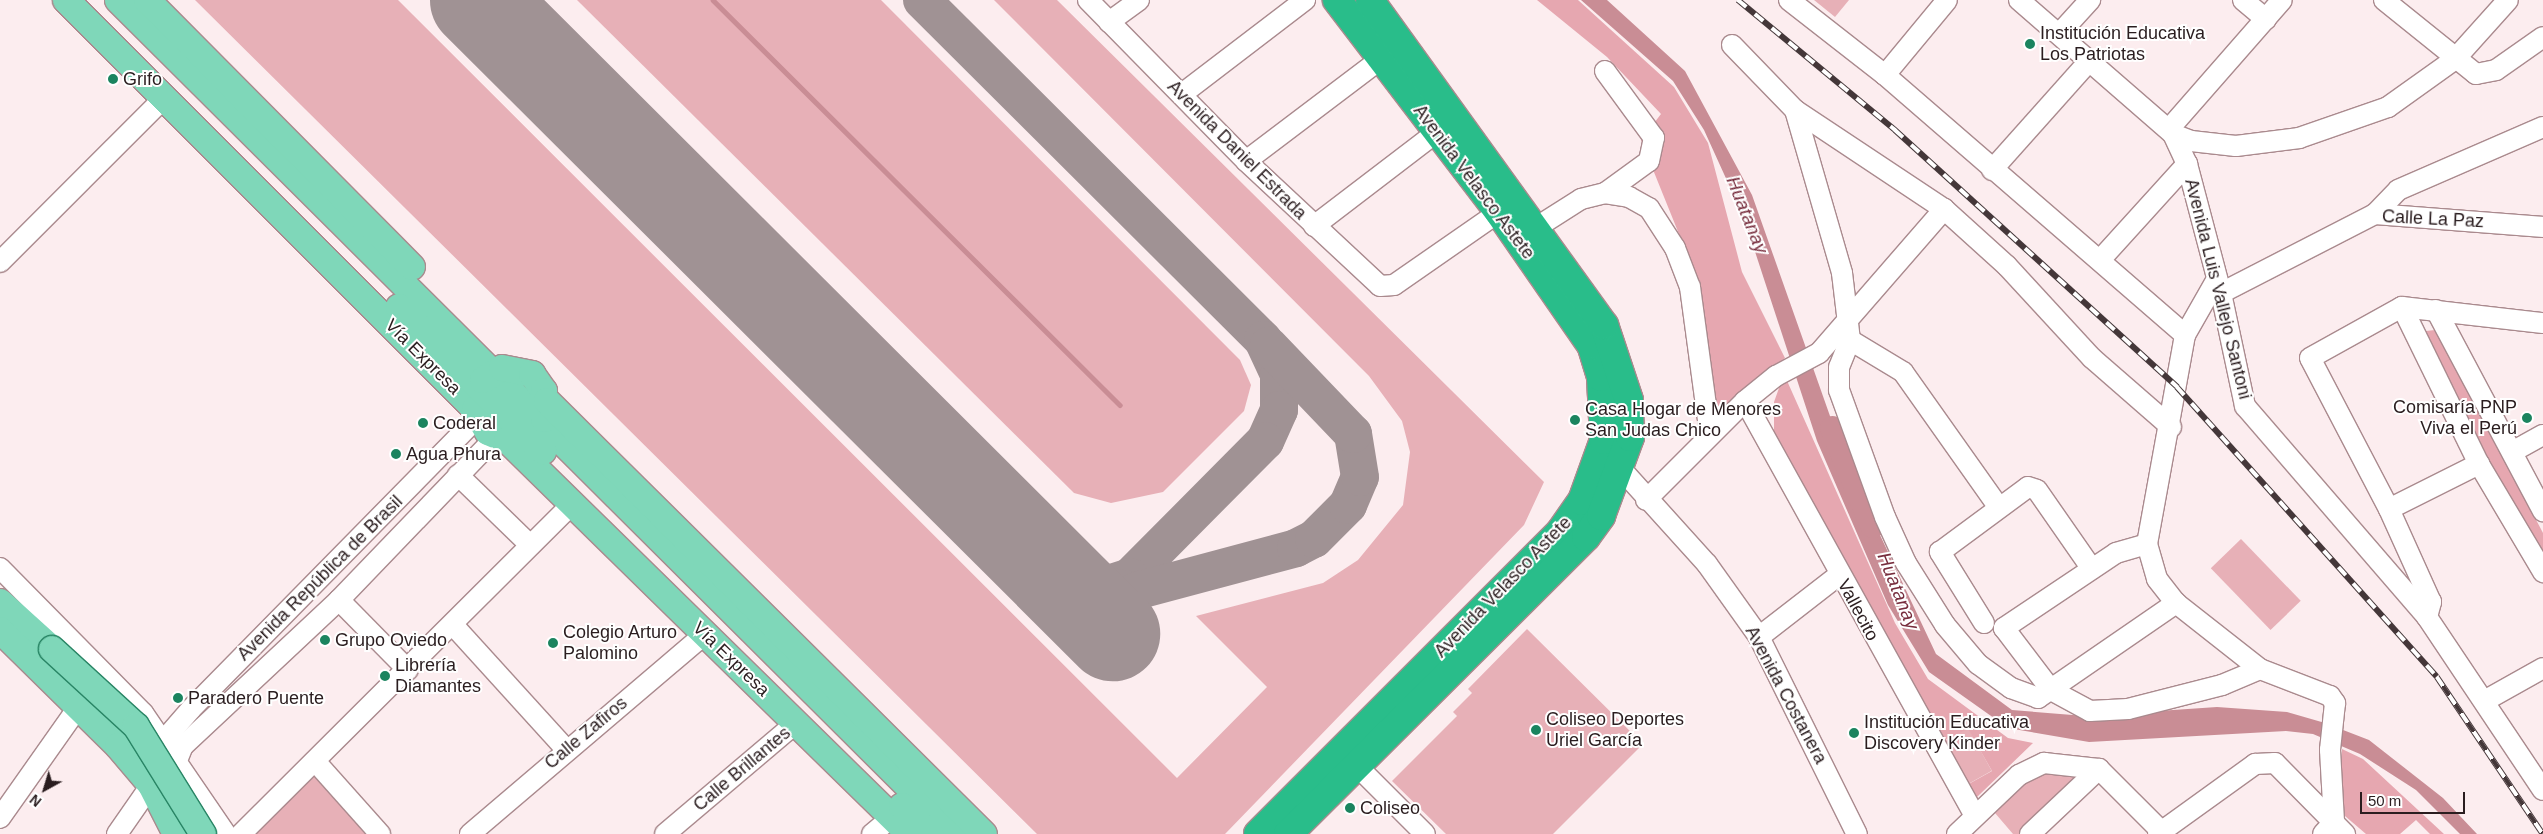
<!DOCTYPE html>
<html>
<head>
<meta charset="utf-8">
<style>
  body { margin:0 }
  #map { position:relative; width:2543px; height:834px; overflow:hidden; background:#fcedef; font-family:Arial,sans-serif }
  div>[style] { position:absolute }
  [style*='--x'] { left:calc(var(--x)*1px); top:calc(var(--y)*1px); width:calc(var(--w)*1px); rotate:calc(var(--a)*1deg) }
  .green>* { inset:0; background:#e7b0b7; transform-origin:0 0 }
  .forest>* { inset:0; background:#e6a7b0 }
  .water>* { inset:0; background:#c98d95 }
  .stream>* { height:4.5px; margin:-2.25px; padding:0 2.25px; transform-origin:2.25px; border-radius:2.25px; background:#c98d95 }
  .river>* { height:25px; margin:-12.5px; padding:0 12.5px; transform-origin:12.5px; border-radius:12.5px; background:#c98d95 }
  .taxiway>* { height:38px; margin:-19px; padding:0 19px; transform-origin:19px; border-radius:19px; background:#a09294 }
  .runway>* { height:95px; margin:-47.5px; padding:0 47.5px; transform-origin:47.5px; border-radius:47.5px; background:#a09294 }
  .roads { filter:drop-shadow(1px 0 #aa8a8e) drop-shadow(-1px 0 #aa8a8e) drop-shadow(0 1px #aa8a8e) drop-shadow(0 -1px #aa8a8e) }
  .minor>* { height:20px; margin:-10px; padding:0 10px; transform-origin:10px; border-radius:10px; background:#fff }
  .major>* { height:26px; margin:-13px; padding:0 13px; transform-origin:13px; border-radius:13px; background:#7fd7b9 }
  .highway>* { height:28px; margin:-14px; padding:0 14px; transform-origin:14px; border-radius:14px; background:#29bd8a }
  .rail>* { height:5.5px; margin-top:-2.75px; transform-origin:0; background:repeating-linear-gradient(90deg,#fff 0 11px,#443739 0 22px); box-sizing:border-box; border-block:1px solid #443739 }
  .bridges { filter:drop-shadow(1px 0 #298565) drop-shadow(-1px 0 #298565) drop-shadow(0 1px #298565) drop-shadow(0 -1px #298565) }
  .major-bridge>* { height:26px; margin:-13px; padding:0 13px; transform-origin:13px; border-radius:13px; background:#7fd7b9 }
  .dots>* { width:14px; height:14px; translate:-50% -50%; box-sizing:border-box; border:2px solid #fff; border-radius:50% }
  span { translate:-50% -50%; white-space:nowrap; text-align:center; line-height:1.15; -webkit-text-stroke:4px #fff; paint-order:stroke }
  .poi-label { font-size:18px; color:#2a1d1f }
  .left { translate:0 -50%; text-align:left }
  .right { translate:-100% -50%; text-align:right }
  .street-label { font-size:18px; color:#2a1d1f }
  .water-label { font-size:19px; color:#772d3d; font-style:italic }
  .north { position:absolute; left:20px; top:764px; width:50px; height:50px; -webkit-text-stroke:4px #fff; paint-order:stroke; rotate:219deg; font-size:14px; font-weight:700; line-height:20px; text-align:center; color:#2a1d1f }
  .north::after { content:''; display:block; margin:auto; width:18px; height:22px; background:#2a1d1f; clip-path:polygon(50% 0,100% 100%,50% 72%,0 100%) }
  .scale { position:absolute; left:2360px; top:792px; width:105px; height:22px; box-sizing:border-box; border:2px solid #2a1d1f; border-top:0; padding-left:6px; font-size:15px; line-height:18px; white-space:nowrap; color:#2a1d1f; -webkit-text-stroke:4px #fff; paint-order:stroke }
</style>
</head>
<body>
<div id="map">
  <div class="green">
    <div style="clip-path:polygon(195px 0,398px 0,1177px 778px,1267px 687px,1196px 616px,1323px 583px,1358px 560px,1403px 505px,1410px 452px,1402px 421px,1369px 376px,994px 0,1057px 0,1544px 482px,1524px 525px,1225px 834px,1037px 834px)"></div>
    <div style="clip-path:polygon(577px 0,881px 0,1240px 360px,1251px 385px,1244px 411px,1163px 492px,1111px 503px,1074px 493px)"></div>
    <div style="clip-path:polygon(1814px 0,1849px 0,1835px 17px)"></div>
    <div style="left:2241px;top:539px;width:86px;height:42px;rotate:46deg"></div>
    <div style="clip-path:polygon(1527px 629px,1643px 744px,1553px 834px,1446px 834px,1392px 781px,1457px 716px,1453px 712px,1472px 693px,1468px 689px)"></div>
    <div style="left:1968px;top:728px;width:49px;height:30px;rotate:61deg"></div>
    <div style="clip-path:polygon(2040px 758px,2085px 769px,2044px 834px,2013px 834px,1995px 813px,1972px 834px,1958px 834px)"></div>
    <div style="clip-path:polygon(313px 775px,367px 834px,253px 834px)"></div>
  </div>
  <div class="forest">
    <div style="clip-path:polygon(1537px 0,1578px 0,1674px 87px,1708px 143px,1742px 272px,1785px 358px,1721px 410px,1709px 413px,1683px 244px,1641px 140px,1661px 114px,1607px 57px)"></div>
    <div style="clip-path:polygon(2435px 330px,2543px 533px,2543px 567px,2423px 337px,2426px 331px)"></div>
    <div style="clip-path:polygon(1784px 374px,1895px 623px,1928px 679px,2008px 738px,2033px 743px,1977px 797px,1972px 798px,1965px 786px,1992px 771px,1968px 729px,1941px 742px,1774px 437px,1774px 402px)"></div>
    <div style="clip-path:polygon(2342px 749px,2363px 759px,2444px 834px,2430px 834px,2416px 820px,2400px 834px,2366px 834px,2338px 810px)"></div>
  </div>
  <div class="water">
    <div style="clip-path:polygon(1581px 0,1607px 0,1685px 71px,1752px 195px,1848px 467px,1936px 654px,2012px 710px,2085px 716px,2217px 707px,2287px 712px,2325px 723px,2369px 740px,2443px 798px,2477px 834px,2460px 834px,2416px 790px,2360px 754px,2313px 734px,2286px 731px,2089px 742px,2008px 728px,1929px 672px,1888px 605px,1817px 441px,1744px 218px,1704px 130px,1673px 81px)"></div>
  </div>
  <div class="stream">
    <div style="--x:713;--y:0;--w:574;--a:44.86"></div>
  </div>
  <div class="river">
    <div style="--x:1832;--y:428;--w:105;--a:67.6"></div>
  </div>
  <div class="taxiway">
    <div style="--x:922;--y:0;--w:482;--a:44.9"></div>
    <div style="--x:1263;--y:340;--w:38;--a:65"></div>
    <div style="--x:1279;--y:375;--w:35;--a:90"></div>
    <div style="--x:1279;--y:410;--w:34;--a:114"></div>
    <div style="--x:1265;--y:441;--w:192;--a:134.8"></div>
    <div style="--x:1130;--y:577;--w:40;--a:162"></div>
    <div style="--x:1092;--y:589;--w:31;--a:-161"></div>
    <div style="--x:1063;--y:579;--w:29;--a:-144"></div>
    <div style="--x:1110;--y:587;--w:26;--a:9"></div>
    <div style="--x:1136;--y:591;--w:166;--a:-15"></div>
    <div style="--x:1296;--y:548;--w:20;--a:-27"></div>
    <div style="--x:1314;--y:539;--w:48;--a:-45"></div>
    <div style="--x:1348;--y:505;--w:30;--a:-67"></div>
    <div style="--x:1360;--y:477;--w:44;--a:-99.2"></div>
    <div style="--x:1353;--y:434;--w:122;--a:-133.7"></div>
  </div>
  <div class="runway">
    <div style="--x:477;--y:0;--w:897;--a:44.91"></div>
  </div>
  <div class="roads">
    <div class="minor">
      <div style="--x:1088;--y:0;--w:226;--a:45.5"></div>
      <div style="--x:1246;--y:161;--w:183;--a:43"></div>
      <div style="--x:1380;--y:286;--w:14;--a:-4"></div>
      <div style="--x:1394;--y:285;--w:140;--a:-34.8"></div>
      <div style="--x:1789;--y:0;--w:122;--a:38"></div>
      <div style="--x:1885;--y:75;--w:397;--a:40.9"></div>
      <div style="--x:2019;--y:0;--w:204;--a:41"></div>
      <div style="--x:2173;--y:134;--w:33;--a:65"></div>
      <div style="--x:2187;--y:164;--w:133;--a:75.2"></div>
      <div style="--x:2221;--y:293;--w:116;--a:78"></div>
      <div style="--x:2245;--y:406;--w:279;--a:49.2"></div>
      <div style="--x:2427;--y:617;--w:208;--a:56.2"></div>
      <div style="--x:2243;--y:0;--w:30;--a:40"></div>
      <div style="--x:2384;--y:0;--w:118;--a:38.8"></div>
      <div style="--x:2476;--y:74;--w:20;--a:-11"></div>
      <div style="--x:2496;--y:70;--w:57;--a:-35.1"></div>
      <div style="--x:1109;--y:22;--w:37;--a:-36"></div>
      <div style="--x:2060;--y:33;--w:45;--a:-47.7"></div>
      <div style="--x:1732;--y:45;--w:91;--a:45.9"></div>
      <div style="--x:1795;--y:110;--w:170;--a:73.9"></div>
      <div style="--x:1842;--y:273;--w:67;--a:83.2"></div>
      <div style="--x:1850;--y:340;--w:62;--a:31.1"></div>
      <div style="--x:1903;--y:372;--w:164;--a:54.7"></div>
      <div style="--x:1885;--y:75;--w:97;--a:-50.4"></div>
      <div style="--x:1182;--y:94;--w:155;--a:-37.4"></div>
      <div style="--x:1795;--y:110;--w:179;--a:33.6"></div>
      <div style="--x:1944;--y:209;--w:85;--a:42.1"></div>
      <div style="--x:2007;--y:266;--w:125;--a:47.3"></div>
      <div style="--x:2092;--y:358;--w:105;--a:41.1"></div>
      <div style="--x:2169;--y:129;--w:171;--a:-48.8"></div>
      <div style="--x:2173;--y:134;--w:19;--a:21"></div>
      <div style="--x:2191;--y:141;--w:45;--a:6.3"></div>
      <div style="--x:2236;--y:146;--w:64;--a:-7.2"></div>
      <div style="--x:2299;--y:138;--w:94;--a:-19.2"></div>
      <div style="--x:2388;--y:107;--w:82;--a:-35.6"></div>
      <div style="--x:2455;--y:59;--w:79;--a:-48.1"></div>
      <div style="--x:1246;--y:161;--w:169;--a:-37.1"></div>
      <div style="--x:1992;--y:170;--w:147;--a:-48.3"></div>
      <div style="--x:1605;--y:193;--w:54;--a:-36"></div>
      <div style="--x:1649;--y:161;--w:24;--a:-78"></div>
      <div style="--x:1654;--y:138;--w:83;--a:-126.2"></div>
      <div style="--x:2375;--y:214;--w:33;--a:-46"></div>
      <div style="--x:2398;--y:190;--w:158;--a:-23.5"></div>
      <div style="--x:1314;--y:226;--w:155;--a:-37.4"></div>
      <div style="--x:1537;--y:227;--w:52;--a:-32.5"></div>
      <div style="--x:1581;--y:199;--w:25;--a:-14"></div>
      <div style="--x:1605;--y:193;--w:24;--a:9"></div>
      <div style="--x:1629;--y:197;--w:23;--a:29"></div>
      <div style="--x:1649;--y:208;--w:48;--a:57"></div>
      <div style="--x:1675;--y:248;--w:42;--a:69"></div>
      <div style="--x:1690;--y:287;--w:148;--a:82.3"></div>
      <div style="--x:2100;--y:260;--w:130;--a:-47.8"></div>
      <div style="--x:0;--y:262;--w:232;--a:-45"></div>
      <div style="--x:2217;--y:279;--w:64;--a:119.7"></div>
      <div style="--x:2185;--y:335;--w:212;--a:100.3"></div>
      <div style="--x:2147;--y:544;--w:36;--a:74"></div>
      <div style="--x:2157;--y:579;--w:31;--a:52"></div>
      <div style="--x:2176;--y:603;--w:107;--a:38.2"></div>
      <div style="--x:2260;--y:669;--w:75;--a:21.1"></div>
      <div style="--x:2330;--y:696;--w:9;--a:54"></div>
      <div style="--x:2335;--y:703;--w:47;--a:96.1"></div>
      <div style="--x:2330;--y:750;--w:72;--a:86.8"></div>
      <div style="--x:2334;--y:822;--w:16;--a:133"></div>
      <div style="--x:2221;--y:293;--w:173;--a:-27.2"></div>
      <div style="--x:2375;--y:214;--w:169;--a:4.4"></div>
      <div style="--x:2402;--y:307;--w:175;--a:63.9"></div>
      <div style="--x:2479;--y:464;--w:126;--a:59.3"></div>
      <div style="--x:2436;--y:310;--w:228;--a:62"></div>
      <div style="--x:1850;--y:340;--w:29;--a:112"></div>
      <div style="--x:1839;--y:367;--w:23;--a:90"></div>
      <div style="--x:1839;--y:390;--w:135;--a:70.1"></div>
      <div style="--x:1885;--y:517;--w:51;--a:65.5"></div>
      <div style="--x:1906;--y:563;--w:73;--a:57.8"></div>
      <div style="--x:1945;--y:625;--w:51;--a:49.8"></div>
      <div style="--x:1978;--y:664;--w:41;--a:36"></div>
      <div style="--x:2011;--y:688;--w:29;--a:20"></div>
      <div style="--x:2038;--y:698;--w:168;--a:-34.5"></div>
      <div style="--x:1745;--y:401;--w:474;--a:61"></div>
      <div style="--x:2512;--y:452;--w:35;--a:-29"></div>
      <div style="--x:1613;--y:460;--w:140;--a:47.9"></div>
      <div style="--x:1707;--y:564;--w:90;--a:54.5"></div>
      <div style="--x:1759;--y:637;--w:220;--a:63.6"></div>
      <div style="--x:458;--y:475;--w:100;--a:44.2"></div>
      <div style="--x:1646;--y:500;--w:140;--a:-45"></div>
      <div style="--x:1745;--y:401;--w:40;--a:-39"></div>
      <div style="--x:1776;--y:376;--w:49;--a:-28.1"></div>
      <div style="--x:1819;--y:353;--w:191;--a:-49"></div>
      <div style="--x:2389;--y:509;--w:101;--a:-26.6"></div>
      <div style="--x:2147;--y:544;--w:32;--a:164"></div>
      <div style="--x:2116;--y:553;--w:135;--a:146.2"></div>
      <div style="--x:2004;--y:628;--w:78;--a:52.8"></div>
      <div style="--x:2051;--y:690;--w:44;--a:28.3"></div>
      <div style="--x:2090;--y:711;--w:38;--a:-3"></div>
      <div style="--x:2128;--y:709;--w:97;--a:-14.3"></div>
      <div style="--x:2222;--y:685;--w:41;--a:-22.8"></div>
      <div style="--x:0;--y:568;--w:204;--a:45.4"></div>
      <div style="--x:143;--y:713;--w:147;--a:55.6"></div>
      <div style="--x:339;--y:600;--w:98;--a:45.4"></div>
      <div style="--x:2427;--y:617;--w:16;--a:-75"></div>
      <div style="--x:2431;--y:602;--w:102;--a:-114.3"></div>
      <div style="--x:2389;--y:509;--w:170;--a:-117.6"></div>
      <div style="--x:2310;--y:358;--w:105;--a:-29"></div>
      <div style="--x:2402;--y:307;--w:142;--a:6.5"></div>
      <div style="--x:1984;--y:623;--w:84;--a:-121.8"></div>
      <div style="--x:1940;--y:552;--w:109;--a:-36.5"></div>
      <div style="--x:2028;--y:487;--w:9;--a:18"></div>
      <div style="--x:2037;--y:490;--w:96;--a:55.2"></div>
      <div style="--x:453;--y:625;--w:168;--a:47.7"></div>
      <div style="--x:1759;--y:637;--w:101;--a:-37.8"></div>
      <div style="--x:2486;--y:700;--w:65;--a:-29.3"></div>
      <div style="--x:1347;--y:756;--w:110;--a:45"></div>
      <div style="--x:315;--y:761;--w:98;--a:48.3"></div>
      <div style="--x:164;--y:771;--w:31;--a:-90"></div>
      <div style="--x:164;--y:740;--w:41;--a:-48.9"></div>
      <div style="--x:191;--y:709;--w:408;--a:-45.5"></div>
      <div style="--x:183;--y:783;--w:21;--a:-109"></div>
      <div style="--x:176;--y:763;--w:18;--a:-68"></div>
      <div style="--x:183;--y:746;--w:214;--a:-43.1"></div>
      <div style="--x:339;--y:600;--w:226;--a:-46.1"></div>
      <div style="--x:0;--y:818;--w:149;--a:-54.8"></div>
      <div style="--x:117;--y:834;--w:60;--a:-55.2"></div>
      <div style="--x:241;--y:834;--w:467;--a:-44.9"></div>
      <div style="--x:470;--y:834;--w:309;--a:-40.4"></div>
      <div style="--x:665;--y:834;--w:172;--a:-40.3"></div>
      <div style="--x:872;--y:834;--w:26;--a:-40"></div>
      <div style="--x:1957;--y:834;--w:86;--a:-43.6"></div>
      <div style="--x:2019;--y:775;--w:28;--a:-26"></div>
      <div style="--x:2044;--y:763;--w:55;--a:6.2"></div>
      <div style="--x:2099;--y:769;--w:92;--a:45"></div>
      <div style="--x:2030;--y:834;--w:95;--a:-43.3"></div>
      <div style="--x:2158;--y:834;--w:120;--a:-35.8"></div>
      <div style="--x:2255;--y:764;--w:20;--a:-3"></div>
      <div style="--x:2275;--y:763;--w:100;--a:45.4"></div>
    </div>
    <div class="major">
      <div style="--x:66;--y:0;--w:578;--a:45"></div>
      <div style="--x:475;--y:409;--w:26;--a:61"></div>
      <div style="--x:488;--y:432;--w:21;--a:23"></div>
      <div style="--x:507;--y:440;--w:563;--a:44.42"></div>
      <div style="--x:118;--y:0;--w:1182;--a:44.86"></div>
      <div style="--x:147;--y:0;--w:376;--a:45.2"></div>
      <div style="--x:399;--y:307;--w:204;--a:45"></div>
      <div style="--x:483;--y:380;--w:22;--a:-32"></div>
      <div style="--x:502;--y:368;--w:31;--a:11"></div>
      <div style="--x:532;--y:374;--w:21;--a:55"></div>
      <div style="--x:544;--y:391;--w:28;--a:90"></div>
      <div style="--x:547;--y:401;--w:615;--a:44.74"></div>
      <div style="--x:0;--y:602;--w:70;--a:42.1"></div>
      <div style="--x:0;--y:630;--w:165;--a:44.5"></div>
      <div style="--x:118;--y:746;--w:51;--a:49.8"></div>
      <div style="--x:151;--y:785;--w:55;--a:63"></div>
      <div style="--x:902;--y:806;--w:40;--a:45"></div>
    </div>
    <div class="highway">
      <div style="--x:1258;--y:834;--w:427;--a:-45"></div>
      <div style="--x:1560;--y:532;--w:38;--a:-55"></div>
      <div style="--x:1582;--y:501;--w:65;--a:-70.2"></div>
      <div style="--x:1604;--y:440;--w:63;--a:-92.7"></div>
      <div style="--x:1601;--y:377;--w:34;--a:-107"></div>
      <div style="--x:1591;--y:345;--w:162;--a:-124.7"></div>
      <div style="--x:1499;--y:212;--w:267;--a:-127.4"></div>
      <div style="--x:1288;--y:834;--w:421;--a:-44.9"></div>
      <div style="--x:1586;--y:537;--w:26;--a:-54"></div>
      <div style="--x:1601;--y:516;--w:84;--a:-69.8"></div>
      <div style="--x:1630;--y:437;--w:37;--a:-92"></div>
      <div style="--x:1629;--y:400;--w:79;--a:-108.4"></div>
      <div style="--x:1604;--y:325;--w:400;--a:-125.8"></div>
    </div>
  </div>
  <div class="rail">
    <div style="--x:1738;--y:0;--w:204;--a:39.6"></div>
    <div style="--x:1895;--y:130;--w:382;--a:42.3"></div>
    <div style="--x:2177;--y:387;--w:389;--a:48.1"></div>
    <div style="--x:2437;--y:677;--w:189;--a:56"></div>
  </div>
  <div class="bridges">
    <div class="major-bridge">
      <div style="--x:52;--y:649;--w:114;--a:42.5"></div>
      <div style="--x:136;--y:726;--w:127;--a:58.2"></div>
    </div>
  </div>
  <div class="dots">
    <div style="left:2030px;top:44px;background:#1b845f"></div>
    <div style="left:113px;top:79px;background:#1b845f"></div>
    <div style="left:2527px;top:418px;background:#1b845f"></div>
    <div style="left:1575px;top:420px;background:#1b845f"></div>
    <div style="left:423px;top:423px;background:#1b845f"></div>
    <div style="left:396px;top:454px;background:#1b845f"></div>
    <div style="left:325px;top:640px;background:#1b845f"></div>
    <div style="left:553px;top:643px;background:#1b845f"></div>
    <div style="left:385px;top:676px;background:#1b845f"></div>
    <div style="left:178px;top:698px;background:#1b845f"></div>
    <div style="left:1536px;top:730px;background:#1b845f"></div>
    <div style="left:1854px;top:733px;background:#1b845f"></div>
    <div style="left:1350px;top:808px;background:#1b845f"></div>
  </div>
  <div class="poi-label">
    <span class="left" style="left:2040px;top:44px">Institución Educativa<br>Los Patriotas</span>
    <span class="left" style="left:123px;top:79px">Grifo</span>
    <span class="right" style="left:2517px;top:418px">Comisaría PNP<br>Viva el Perú</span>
    <span class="left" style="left:1585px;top:420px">Casa Hogar de Menores<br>San Judas Chico</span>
    <span class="left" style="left:433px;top:423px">Coderal</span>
    <span class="left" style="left:406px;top:454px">Agua Phura</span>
    <span class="left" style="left:563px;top:643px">Colegio Arturo<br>Palomino</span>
    <span class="left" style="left:335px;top:640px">Grupo Oviedo</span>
    <span class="left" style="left:395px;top:676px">Librería<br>Diamantes</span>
    <span class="left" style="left:188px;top:698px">Paradero Puente</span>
    <span class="left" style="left:1546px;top:730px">Coliseo Deportes<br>Uriel García</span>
    <span class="left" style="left:1864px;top:733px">Institución Educativa<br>Discovery Kinder</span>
    <span class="left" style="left:1360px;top:808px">Coliseo</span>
  </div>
  <div class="street-label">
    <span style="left:1237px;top:150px;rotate:45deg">Avenida Daniel Estrada</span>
    <span style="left:1474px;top:182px;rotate:53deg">Avenida Velasco Astete</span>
    <span style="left:2433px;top:219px;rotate:3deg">Calle La Paz</span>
    <span style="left:2218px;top:289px;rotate:76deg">Avenida Luis Vallejo Santoni</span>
    <span style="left:423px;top:357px;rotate:45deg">Vía Expresa</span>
    <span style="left:320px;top:578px;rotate:-45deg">Avenida República de Brasil</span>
    <span style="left:1503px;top:587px;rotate:-46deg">Avenida Velasco Astete</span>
    <span style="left:1858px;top:610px;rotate:62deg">Vallecito</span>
    <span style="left:731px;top:659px;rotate:44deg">Vía Expresa</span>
    <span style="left:1786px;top:695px;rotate:62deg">Avenida Costanera</span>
    <span style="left:586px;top:733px;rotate:-40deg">Calle Zafiros</span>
    <span style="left:742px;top:769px;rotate:-40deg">Calle Brillantes</span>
  </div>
  <div class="water-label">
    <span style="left:1747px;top:215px;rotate:68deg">Huatanay</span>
    <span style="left:1898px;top:591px;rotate:68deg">Huatanay</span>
  </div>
  <div class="north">N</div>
  <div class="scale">50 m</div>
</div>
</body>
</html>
